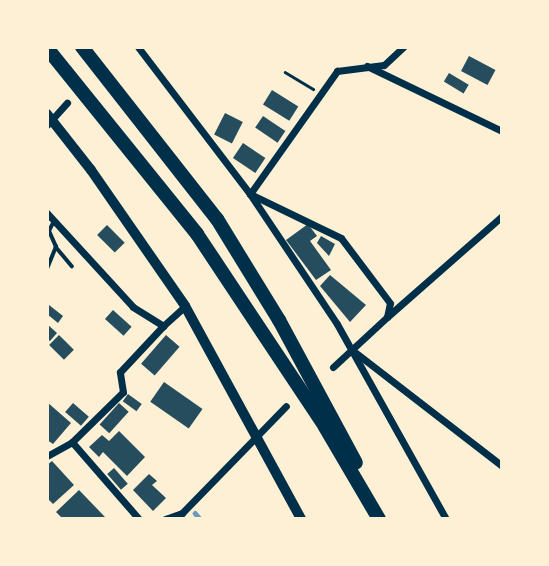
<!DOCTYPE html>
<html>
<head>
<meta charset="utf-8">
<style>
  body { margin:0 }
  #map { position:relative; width:549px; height:566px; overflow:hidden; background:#fdf0d5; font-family:"Exo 2",sans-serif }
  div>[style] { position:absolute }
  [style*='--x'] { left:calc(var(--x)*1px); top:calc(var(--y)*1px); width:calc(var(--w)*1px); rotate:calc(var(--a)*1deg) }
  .stream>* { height:4.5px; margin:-2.25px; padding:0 2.25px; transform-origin:2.25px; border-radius:2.25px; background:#669bbc }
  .building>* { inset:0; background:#264d5e; transform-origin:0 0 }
  .path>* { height:2.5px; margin:-1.25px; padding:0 1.25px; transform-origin:1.25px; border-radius:1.25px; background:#003049 }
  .service>* { height:3.5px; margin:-1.75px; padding:0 1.75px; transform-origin:1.75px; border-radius:1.75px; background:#003049 }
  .minor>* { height:7px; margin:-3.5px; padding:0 3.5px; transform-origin:3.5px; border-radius:3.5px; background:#003049 }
  .tertiary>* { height:10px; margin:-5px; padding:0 5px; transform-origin:5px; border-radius:5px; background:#003049 }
  .motorway>* { height:14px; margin:-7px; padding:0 7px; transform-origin:7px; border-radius:7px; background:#003049 }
  span { translate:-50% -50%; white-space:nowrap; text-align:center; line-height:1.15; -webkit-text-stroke:7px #fdf0d5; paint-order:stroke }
  .frame { position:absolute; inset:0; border:49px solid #fdf0d5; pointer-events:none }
</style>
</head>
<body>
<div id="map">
  <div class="stream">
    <div style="--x:195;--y:513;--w:8;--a:50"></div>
  </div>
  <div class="building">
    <div style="left:469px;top:56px;width:30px;height:17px;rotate:28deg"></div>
    <div style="left:449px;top:73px;width:23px;height:10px;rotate:31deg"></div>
    <div style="left:272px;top:90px;width:31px;height:17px;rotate:32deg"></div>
    <div style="left:225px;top:113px;width:20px;height:24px;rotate:27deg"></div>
    <div style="left:263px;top:116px;width:27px;height:14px;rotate:34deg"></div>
    <div style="left:243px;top:143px;width:27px;height:18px;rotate:34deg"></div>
    <div style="clip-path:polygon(308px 224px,317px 236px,310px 241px,331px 270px,316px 280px,286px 240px)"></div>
    <div style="left:107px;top:225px;width:25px;height:14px;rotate:45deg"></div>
    <div style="clip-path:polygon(321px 236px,335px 244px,329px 256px,317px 243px)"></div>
    <div style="clip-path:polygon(330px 275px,366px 305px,350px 322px,320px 286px)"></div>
    <div style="clip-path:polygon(49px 305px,63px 316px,58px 323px,47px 314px)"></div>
    <div style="left:113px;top:310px;width:25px;height:12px;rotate:42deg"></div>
    <div style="clip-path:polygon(47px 324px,57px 333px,50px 341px,47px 339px)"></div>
    <div style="left:59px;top:335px;width:21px;height:14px;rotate:45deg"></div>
    <div style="left:166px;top:335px;width:18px;height:38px;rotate:41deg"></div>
    <div style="left:164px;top:382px;width:47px;height:24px;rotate:35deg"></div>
    <div style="left:128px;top:394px;width:17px;height:9px;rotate:36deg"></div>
    <div style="clip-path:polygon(47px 402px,71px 423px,53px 444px,47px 440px)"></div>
    <div style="left:73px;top:403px;width:21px;height:12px;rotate:41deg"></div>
    <div style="left:119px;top:403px;width:13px;height:29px;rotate:42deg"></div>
    <div style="clip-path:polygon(119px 431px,145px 457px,127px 476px,103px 452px,99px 457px,89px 447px,102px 435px,109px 441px)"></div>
    <div style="clip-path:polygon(52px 461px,74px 485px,53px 504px,47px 498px,47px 465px)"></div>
    <div style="left:114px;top:468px;width:21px;height:9px;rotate:49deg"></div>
    <div style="clip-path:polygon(149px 474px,157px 481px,152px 485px,166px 498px,153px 511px,133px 490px)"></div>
    <div style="clip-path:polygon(79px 490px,105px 517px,103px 519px,63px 519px,56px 512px)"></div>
  </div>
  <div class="path">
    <div style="--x:285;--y:72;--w:33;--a:31"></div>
  </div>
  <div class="service">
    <div style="--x:56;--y:247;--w:25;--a:50"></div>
    <div style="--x:47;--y:269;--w:24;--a:-68"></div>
    <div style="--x:56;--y:247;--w:17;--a:-114"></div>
    <div style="--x:49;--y:231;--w:9;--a:-63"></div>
  </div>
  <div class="minor">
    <div style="--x:138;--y:47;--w:185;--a:52.7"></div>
    <div style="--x:250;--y:194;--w:156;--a:56.2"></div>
    <div style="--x:337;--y:324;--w:223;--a:60.8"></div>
    <div style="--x:367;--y:66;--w:150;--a:25.7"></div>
    <div style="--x:47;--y:125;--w:30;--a:-48"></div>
    <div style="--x:47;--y:213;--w:127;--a:47.5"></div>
    <div style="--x:133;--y:307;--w:36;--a:32"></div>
    <div style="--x:163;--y:326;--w:30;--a:-42"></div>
    <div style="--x:387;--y:317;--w:153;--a:-41.3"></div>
    <div style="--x:356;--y:353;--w:185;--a:37.7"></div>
    <div style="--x:333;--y:367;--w:74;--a:-42.8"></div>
    <div style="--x:387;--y:317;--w:14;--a:-78"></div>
    <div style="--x:390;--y:303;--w:81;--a:-127"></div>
    <div style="--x:341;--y:238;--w:101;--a:-154.2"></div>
    <div style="--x:250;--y:194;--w:151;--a:-54.7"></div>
    <div style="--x:337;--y:71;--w:47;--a:-7.3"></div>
    <div style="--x:384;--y:65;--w:26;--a:-43"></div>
    <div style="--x:72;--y:442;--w:71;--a:-44.4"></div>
    <div style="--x:123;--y:392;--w:20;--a:-99"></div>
    <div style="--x:120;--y:372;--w:63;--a:-46.9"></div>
    <div style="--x:47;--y:456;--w:29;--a:-29"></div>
    <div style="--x:72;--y:442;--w:102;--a:49"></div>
    <div style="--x:165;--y:519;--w:18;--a:-19"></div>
    <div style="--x:182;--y:513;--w:149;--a:-45.8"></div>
  </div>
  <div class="tertiary">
    <div style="--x:47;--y:114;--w:71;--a:51.8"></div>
    <div style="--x:91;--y:170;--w:165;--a:55.3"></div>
    <div style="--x:185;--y:306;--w:243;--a:61.4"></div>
  </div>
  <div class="motorway">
    <div style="--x:82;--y:47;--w:219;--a:51.9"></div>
    <div style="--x:217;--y:219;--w:119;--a:58.5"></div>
    <div style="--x:279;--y:320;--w:162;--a:61.7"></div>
    <div style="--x:47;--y:48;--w:239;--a:51.1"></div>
    <div style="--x:197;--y:234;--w:232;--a:56.4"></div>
    <div style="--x:325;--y:427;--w:107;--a:59.6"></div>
  </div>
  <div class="frame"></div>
</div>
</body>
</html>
